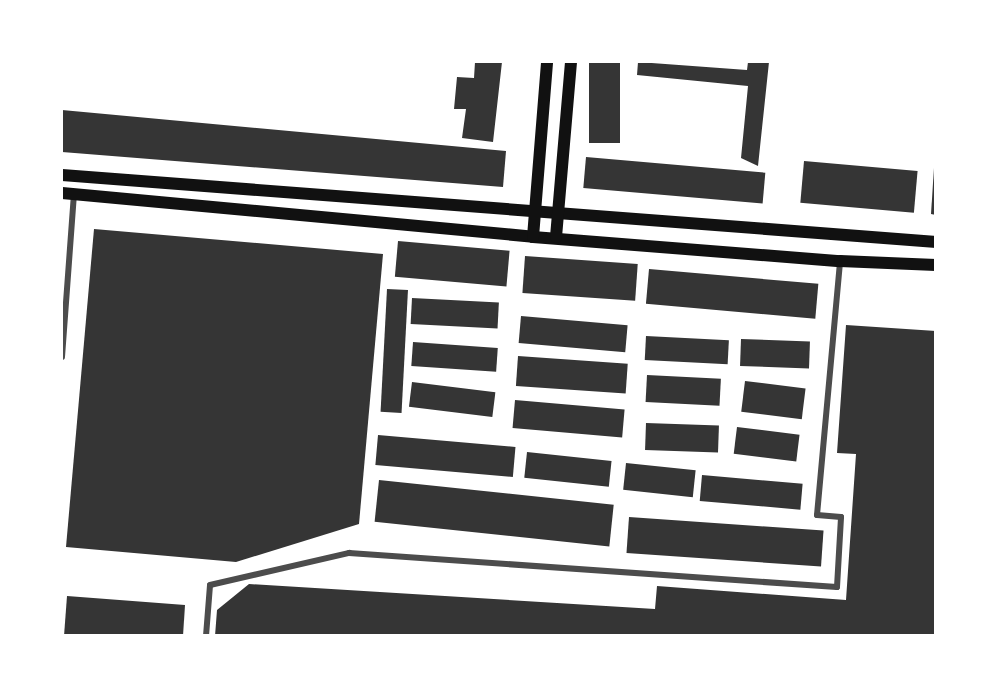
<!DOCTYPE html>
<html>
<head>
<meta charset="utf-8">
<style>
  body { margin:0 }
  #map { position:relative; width:997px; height:697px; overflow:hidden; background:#fff; font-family:"Archivo Narrow",sans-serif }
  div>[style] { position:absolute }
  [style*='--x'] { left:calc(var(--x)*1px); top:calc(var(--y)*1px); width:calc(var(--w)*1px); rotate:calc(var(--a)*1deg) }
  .building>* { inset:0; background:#353535; transform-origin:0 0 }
  .minor>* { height:6px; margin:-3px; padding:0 3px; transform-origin:3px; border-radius:3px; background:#4c4c4c }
  .secondary>* { height:12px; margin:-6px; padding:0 6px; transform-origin:6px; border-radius:6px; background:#111 }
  span { translate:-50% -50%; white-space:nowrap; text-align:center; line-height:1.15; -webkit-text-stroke:4.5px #fff; paint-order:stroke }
  .frame { position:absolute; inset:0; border:63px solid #fff; pointer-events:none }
</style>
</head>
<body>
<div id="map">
  <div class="building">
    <div style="clip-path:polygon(475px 62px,502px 62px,493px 142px,462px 138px,466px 109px,454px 109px,457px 77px,474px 78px)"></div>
    <div style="left:589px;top:62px;width:31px;height:81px"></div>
    <div style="clip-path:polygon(638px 62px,747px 70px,748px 62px,769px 62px,758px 166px,741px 158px,748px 86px,637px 75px)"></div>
    <div style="clip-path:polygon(62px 110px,506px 151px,503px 187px,62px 152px)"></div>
    <div style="left:586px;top:157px;width:180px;height:31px;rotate:5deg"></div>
    <div style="left:804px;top:161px;width:114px;height:42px;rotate:5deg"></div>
    <div style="clip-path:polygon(934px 168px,936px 168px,936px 215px,931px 214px)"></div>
    <div style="clip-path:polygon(94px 229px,383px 254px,359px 524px,236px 562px,66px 547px)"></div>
    <div style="left:398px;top:241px;width:112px;height:36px;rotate:5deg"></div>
    <div style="left:525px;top:256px;width:113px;height:37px;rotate:4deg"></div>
    <div style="left:649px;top:269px;width:170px;height:35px;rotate:5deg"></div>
    <div style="left:387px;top:289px;width:21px;height:123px;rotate:3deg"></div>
    <div style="left:412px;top:298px;width:87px;height:26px;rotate:3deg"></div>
    <div style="left:521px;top:316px;width:107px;height:27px;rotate:5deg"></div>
    <div style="clip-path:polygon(846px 325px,936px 331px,936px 636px,215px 636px,217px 610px,249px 584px,655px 609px,657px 586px,846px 600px,856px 454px,837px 453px)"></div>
    <div style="left:646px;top:336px;width:83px;height:24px;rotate:3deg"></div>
    <div style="left:741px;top:339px;width:69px;height:27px;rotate:2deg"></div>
    <div style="left:413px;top:342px;width:85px;height:24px;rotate:4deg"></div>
    <div style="left:518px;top:356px;width:110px;height:30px;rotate:4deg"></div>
    <div style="left:647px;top:375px;width:74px;height:27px;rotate:3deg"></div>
    <div style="left:745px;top:381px;width:61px;height:31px;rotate:7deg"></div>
    <div style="left:412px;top:382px;width:84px;height:25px;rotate:7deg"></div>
    <div style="left:515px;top:400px;width:110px;height:28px;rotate:5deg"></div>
    <div style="left:646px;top:423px;width:73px;height:27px;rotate:2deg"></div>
    <div style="left:737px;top:427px;width:63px;height:27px;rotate:7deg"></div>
    <div style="left:378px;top:435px;width:138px;height:30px;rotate:5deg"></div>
    <div style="left:527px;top:452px;width:85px;height:26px;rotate:6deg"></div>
    <div style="left:626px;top:463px;width:70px;height:27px;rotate:6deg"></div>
    <div style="left:702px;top:475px;width:101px;height:26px;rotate:5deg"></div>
    <div style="left:379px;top:480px;width:236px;height:42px;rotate:6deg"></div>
    <div style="left:629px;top:517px;width:195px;height:36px;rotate:4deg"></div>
    <div style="clip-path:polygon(67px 596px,185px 605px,183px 636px,64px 636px)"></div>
  </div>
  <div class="minor">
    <div style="--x:62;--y:357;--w:163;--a:-85.8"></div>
    <div style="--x:206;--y:636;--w:51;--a:-85.5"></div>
    <div style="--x:210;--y:585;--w:143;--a:-13"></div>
    <div style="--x:349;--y:553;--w:489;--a:4"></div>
    <div style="--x:837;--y:587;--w:70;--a:-86.7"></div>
    <div style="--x:841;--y:517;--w:24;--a:-175"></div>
    <div style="--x:817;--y:515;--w:255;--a:-84.8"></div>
  </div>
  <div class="secondary">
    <div style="--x:62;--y:175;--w:877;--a:4.38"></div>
    <div style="--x:62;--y:193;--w:473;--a:5.3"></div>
    <div style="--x:533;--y:237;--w:308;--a:4.5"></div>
    <div style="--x:840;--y:261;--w:96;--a:2.4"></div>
    <div style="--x:533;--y:237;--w:176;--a:-85.4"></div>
    <div style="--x:556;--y:237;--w:176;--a:-85.1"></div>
  </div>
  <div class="frame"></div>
</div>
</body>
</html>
